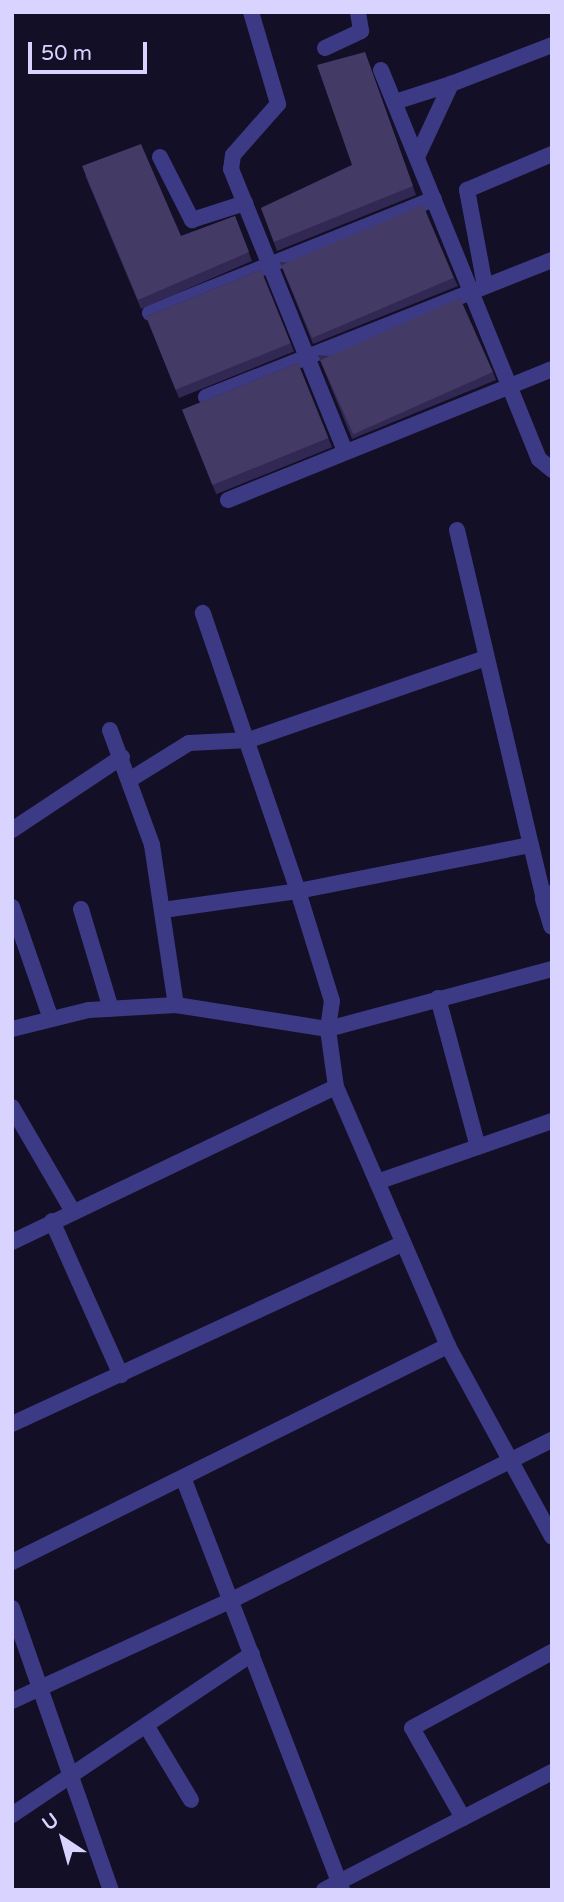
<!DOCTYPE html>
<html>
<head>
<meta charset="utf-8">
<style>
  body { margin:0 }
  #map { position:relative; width:564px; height:1902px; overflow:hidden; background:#130f26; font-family:"Varela Round",sans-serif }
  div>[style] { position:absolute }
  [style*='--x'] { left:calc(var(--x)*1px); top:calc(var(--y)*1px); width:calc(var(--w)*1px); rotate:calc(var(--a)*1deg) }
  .minor>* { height:16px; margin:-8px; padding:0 8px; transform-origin:8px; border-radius:8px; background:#3d3a85 }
  .tertiary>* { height:18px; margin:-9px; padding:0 9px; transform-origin:9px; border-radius:9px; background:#3d3a85 }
  .wall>* { inset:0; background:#312854; transform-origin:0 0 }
  .building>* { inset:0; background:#433a66; transform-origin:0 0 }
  span { translate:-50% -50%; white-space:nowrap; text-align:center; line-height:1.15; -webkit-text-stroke:6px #130f26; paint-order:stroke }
  .frame { position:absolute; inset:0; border:14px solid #d9d4ff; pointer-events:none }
  .north { position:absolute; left:28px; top:1804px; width:70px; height:70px; -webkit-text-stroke:5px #130f26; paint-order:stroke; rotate:324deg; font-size:19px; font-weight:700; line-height:28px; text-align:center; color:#d9d4ff }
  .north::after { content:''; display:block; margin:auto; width:24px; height:32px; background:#d9d4ff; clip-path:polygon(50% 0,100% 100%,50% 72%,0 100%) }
  .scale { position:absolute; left:28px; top:42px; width:119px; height:32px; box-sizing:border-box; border:4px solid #d9d4ff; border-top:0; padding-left:9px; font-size:21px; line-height:24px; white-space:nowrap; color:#d9d4ff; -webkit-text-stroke:5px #130f26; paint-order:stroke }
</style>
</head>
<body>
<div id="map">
  <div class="minor">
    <div style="--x:251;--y:12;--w:96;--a:73.6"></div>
    <div style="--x:278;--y:104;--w:68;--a:131.4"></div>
    <div style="--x:233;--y:155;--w:14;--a:98"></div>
    <div style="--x:231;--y:169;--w:301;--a:68"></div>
    <div style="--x:325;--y:48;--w:40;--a:-25"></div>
    <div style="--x:361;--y:31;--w:19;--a:-99"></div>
    <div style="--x:381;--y:70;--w:420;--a:67.9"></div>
    <div style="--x:539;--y:459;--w:17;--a:40"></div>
    <div style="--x:395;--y:102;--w:59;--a:-17.8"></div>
    <div style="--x:160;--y:157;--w:71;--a:63.1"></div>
    <div style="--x:192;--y:220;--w:56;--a:-17.8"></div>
    <div style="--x:417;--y:157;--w:81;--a:-65"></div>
    <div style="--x:451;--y:84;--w:108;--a:-21.1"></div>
    <div style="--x:485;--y:286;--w:98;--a:-100.6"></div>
    <div style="--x:467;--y:190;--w:92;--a:-23"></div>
    <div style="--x:150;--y:313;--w:306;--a:-21.9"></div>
    <div style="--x:206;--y:397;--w:372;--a:-21.6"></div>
    <div style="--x:228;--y:500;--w:349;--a:-22"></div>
    <div style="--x:457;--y:530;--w:324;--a:76.8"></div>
    <div style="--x:110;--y:730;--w:122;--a:69.9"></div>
    <div style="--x:152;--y:845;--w:162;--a:81.5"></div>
    <div style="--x:131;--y:779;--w:68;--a:-31.8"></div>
    <div style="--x:189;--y:743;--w:60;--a:-2.9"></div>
    <div style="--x:249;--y:740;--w:251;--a:-19.1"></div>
    <div style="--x:12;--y:830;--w:132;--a:-33.6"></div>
    <div style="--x:12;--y:907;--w:115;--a:70.8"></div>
    <div style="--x:81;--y:909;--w:104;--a:73.3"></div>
    <div style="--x:163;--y:910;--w:136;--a:-8"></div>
    <div style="--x:298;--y:891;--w:294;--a:-108.9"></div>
    <div style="--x:438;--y:998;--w:154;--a:75"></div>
    <div style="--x:12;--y:1029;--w:79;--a:-13.9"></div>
    <div style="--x:89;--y:1010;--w:87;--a:-3.3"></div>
    <div style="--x:176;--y:1005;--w:154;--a:9"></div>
    <div style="--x:328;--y:1029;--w:232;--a:-15"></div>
    <div style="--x:336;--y:1087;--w:282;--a:66.6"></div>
    <div style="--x:12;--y:1107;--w:119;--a:59.8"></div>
    <div style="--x:377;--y:1182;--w:185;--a:-19.2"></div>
    <div style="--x:52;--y:1221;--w:169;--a:65.9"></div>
    <div style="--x:12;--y:1242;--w:359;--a:-25.6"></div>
    <div style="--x:336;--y:1087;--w:59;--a:-97.9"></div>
    <div style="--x:328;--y:1029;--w:28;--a:-82"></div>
    <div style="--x:332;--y:1001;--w:115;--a:-107.2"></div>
    <div style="--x:298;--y:891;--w:237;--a:-11.2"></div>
    <div style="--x:531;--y:845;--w:56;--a:76.5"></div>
    <div style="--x:12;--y:1424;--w:430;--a:-24.8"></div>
    <div style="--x:184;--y:1480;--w:431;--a:68.9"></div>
    <div style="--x:339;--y:1882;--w:240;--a:-27.3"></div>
    <div style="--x:12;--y:1562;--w:487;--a:-26.4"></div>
    <div style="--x:448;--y:1346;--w:217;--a:61.4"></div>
    <div style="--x:12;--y:1608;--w:299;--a:70.7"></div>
    <div style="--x:12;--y:1701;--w:242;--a:-24.7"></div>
    <div style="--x:232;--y:1600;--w:358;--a:-26.6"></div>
    <div style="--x:147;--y:1727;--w:85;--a:58.9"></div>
    <div style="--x:12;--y:1815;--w:289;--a:-33.9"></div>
    <div style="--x:463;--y:1818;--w:103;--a:-119.5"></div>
    <div style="--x:412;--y:1728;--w:159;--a:-28.5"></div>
    <div style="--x:324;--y:1890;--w:17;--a:-28"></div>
    <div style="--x:339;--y:1882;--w:9;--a:69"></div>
  </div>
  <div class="tertiary">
    <div style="--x:552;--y:894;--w:9;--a:148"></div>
    <div style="--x:544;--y:899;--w:28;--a:73"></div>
  </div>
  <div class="wall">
    <div style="clip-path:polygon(365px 52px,416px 195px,277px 251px,261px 208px,352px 165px)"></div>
    <div style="clip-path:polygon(85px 175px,181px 236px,235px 216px,252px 261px,141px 309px)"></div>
    <div style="clip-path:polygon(280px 262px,454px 278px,458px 286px,313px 344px)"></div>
    <div style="left:261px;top:270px;width:88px;height:124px;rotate:68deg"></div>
    <div style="clip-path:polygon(318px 355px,493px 372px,496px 380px,352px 439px)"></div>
    <div style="left:298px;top:363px;width:91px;height:125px;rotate:68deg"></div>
  </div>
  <div class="building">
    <div style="clip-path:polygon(365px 52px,413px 186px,274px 242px,261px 208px,352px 165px,317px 65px)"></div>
    <div style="clip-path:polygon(141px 144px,181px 236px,235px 216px,249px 252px,138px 300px,82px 166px)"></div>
    <div style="left:423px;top:205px;width:79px;height:154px;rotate:67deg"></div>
    <div style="left:261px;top:270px;width:79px;height:124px;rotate:68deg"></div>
    <div style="left:460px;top:298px;width:81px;height:153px;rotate:66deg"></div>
    <div style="left:298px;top:363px;width:81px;height:125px;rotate:68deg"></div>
  </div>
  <div class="frame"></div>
  <div class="north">U</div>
  <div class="scale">50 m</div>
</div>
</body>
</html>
